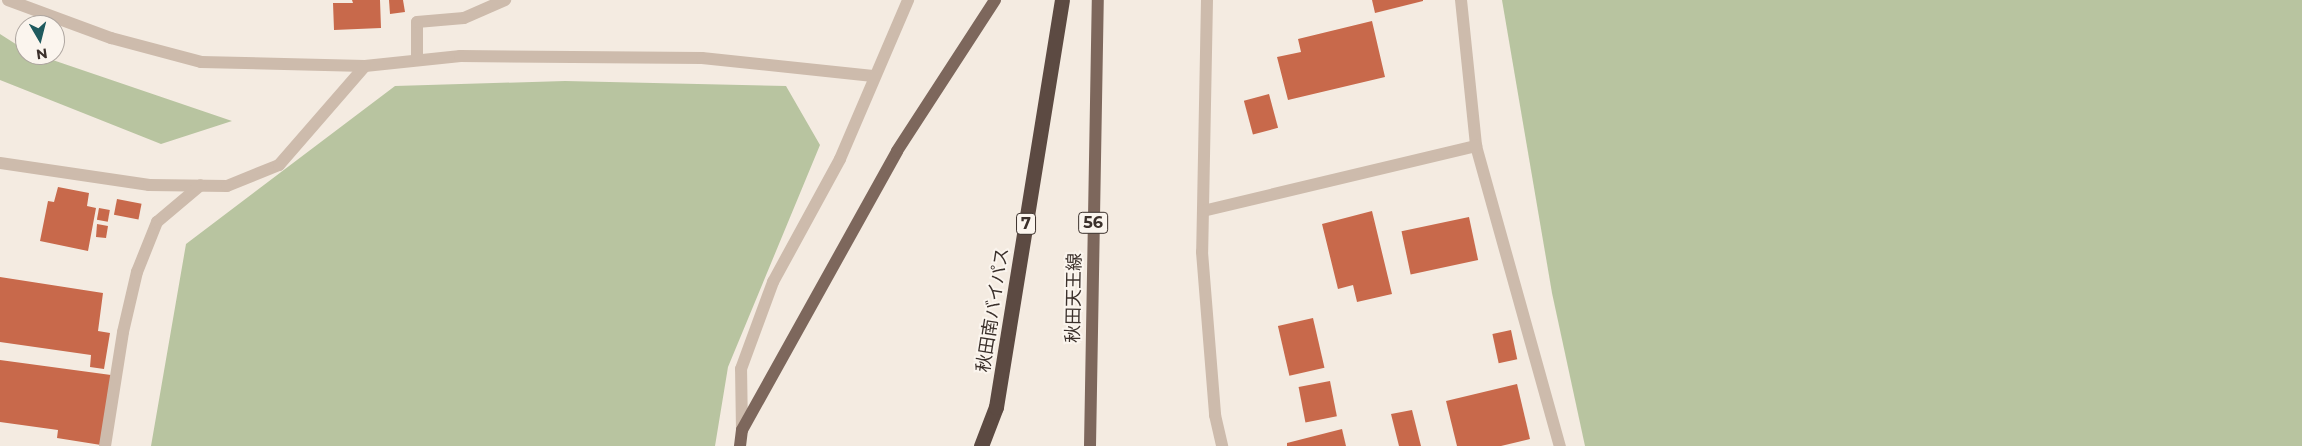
<!DOCTYPE html>
<html>
<head>
<meta charset="utf-8">
<style>
  body { margin:0 }
  #map { position:relative; width:2302px; height:446px; overflow:hidden; background:#f4ebe1; font-family:Montserrat,"Noto Sans JP",sans-serif }
  div>[style] { position:absolute }
  [style*='--x'] { left:calc(var(--x)*1px); top:calc(var(--y)*1px); width:calc(var(--w)*1px); rotate:calc(var(--a)*1deg) }
  .green>* { inset:0; background:#b8c4a0 }
  .building>* { inset:0; background:#c8694b; transform-origin:0 0 }
  .minor>* { height:12px; margin:-6px; padding:0 6px; transform-origin:6px; border-radius:6px; background:#cdbbac }
  .major>* { height:12px; margin:-6px; padding:0 6px; transform-origin:6px; border-radius:6px; background:#7d675c }
  .highway>* { height:15px; margin:-7.5px; padding:0 7.5px; transform-origin:7.5px; border-radius:7.5px; background:#5c4a42 }
  span { translate:-50% -50%; white-space:nowrap; text-align:center; line-height:1.15; -webkit-text-stroke:4px #fbf5ee; paint-order:stroke }
  .shield-label span { padding:1px 4px; background:#fbf5ee; border:1px solid; border-radius:4px; -webkit-text-stroke-width:0 }
  .shield-label { font-size:16px; color:#3b302b; font-weight:700 }
  .street-label { font-size:18px; color:#3b302b }
  .north { position:absolute; left:15px; top:15px; width:50px; height:50px; box-sizing:border-box; background:#fbf5ee; border:1px solid #aea6a0; border-radius:50%; rotate:172deg; font-size:14px; font-weight:700; line-height:20px; text-align:center; color:#3b302b }
  .north::after { content:''; display:block; margin:auto; width:18px; height:22px; background:#1f5a5e; clip-path:polygon(50% 0,100% 100%,50% 72%,0 100%) }
</style>
</head>
<body>
<div id="map">
  <div class="green">
    <div style="clip-path:polygon(1502px 0,2302px 0,2302px 446px,1585px 446px,1552px 293px)"></div>
    <div style="clip-path:polygon(0 34px,25px 50px,25px 55px,38px 55px,232px 121px,161px 144px,0 80px)"></div>
    <div style="clip-path:polygon(565px 81px,786px 86px,820px 145px,728px 367px,715px 446px,151px 446px,186px 244px,395px 86px)"></div>
  </div>
  <div class="building">
    <div style="clip-path:polygon(352px 0,380px 0,381px 28px,334px 30px,333px 3px,353px 3px)"></div>
    <div style="clip-path:polygon(389px 0,403px 0,405px 12px,390px 14px)"></div>
    <div style="clip-path:polygon(1372px 0,1423px 0,1423px 1px,1375px 13px)"></div>
    <div style="clip-path:polygon(1372px 21px,1385px 77px,1288px 100px,1277px 57px,1301px 52px,1298px 39px)"></div>
    <div style="left:1269px;top:94px;width:35px;height:26px;rotate:75deg"></div>
    <div style="clip-path:polygon(58px 187px,89px 193px,87px 206px,96px 208px,88px 251px,40px 241px,48px 201px,54px 202px)"></div>
    <div style="left:117px;top:199px;width:25px;height:16px;rotate:11deg"></div>
    <div style="left:99px;top:208px;width:11px;height:12px;rotate:10deg"></div>
    <div style="clip-path:polygon(1372px 211px,1392px 294px,1357px 302px,1353px 285px,1338px 289px,1322px 224px)"></div>
    <div style="left:1469px;top:217px;width:44px;height:69px;rotate:78deg"></div>
    <div style="clip-path:polygon(97px 224px,108px 226px,106px 238px,96px 237px)"></div>
    <div style="clip-path:polygon(0 277px,103px 293px,98px 331px,110px 333px,104px 369px,90px 367px,91px 355px,0 342px)"></div>
    <div style="left:1313px;top:318px;width:51px;height:36px;rotate:77deg"></div>
    <div style="left:1511px;top:330px;width:30px;height:19px;rotate:78deg"></div>
    <div style="clip-path:polygon(0 360px,111px 375px,101px 445px,57px 438px,58px 430px,0 422px)"></div>
    <div style="left:1330px;top:381px;width:36px;height:32px;rotate:79deg"></div>
    <div style="clip-path:polygon(1517px 384px,1530px 439px,1501px 446px,1457px 446px,1446px 401px)"></div>
    <div style="clip-path:polygon(1412px 410px,1421px 446px,1399px 446px,1391px 414px)"></div>
    <div style="clip-path:polygon(1342px 429px,1346px 446px,1287px 446px,1287px 443px)"></div>
  </div>
  <div class="minor">
    <div style="--x:8;--y:0;--w:110;--a:20.3"></div>
    <div style="--x:111;--y:38;--w:93;--a:14.9"></div>
    <div style="--x:201;--y:62;--w:164;--a:1.4"></div>
    <div style="--x:365;--y:66;--w:96;--a:-6"></div>
    <div style="--x:460;--y:56;--w:242;--a:0.5"></div>
    <div style="--x:702;--y:58;--w:172;--a:6"></div>
    <div style="--x:1207;--y:0;--w:252;--a:91.1"></div>
    <div style="--x:1202;--y:252;--w:164;--a:85.4"></div>
    <div style="--x:1215;--y:415;--w:32;--a:77"></div>
    <div style="--x:1461;--y:0;--w:147;--a:84.1"></div>
    <div style="--x:1476;--y:146;--w:312;--a:74.4"></div>
    <div style="--x:417;--y:60;--w:38;--a:-90"></div>
    <div style="--x:417;--y:22;--w:47;--a:-4.9"></div>
    <div style="--x:464;--y:18;--w:45;--a:-23.7"></div>
    <div style="--x:0;--y:163;--w:151;--a:8.4"></div>
    <div style="--x:149;--y:185;--w:78;--a:0.7"></div>
    <div style="--x:227;--y:186;--w:56;--a:-22"></div>
    <div style="--x:279;--y:165;--w:131;--a:-49"></div>
    <div style="--x:1203;--y:211;--w:281;--a:-13.4"></div>
    <div style="--x:742;--y:430;--w:61;--a:-90.9"></div>
    <div style="--x:741;--y:369;--w:93;--a:-69.8"></div>
    <div style="--x:773;--y:282;--w:140;--a:-61.4"></div>
    <div style="--x:840;--y:159;--w:173;--a:-66.8"></div>
    <div style="--x:105;--y:446;--w:115;--a:-81"></div>
    <div style="--x:123;--y:332;--w:62;--a:-76.9"></div>
    <div style="--x:137;--y:272;--w:54;--a:-68.2"></div>
    <div style="--x:157;--y:222;--w:57;--a:-40.1"></div>
  </div>
  <div class="major">
    <div style="--x:740;--y:446;--w:16;--a:-83"></div>
    <div style="--x:742;--y:430;--w:319;--a:-60.9"></div>
    <div style="--x:897;--y:151;--w:180;--a:-57"></div>
    <div style="--x:1090;--y:446;--w:446;--a:-89"></div>
  </div>
  <div class="highway">
    <div style="--x:981;--y:446;--w:42;--a:-69"></div>
    <div style="--x:996;--y:407;--w:412;--a:-80.8"></div>
  </div>
  <div class="shield-label">
    <span style="left:1093px;top:223px">56</span>
    <span style="left:1026px;top:224px">7</span>
  </div>
  <div class="street-label">
    <span style="left:1074px;top:298px;rotate:-89deg">秋田天王線</span>
    <span style="left:993px;top:310px;rotate:-81deg">秋田南バイパス</span>
  </div>
  <div class="north">N</div>
</div>
</body>
</html>
